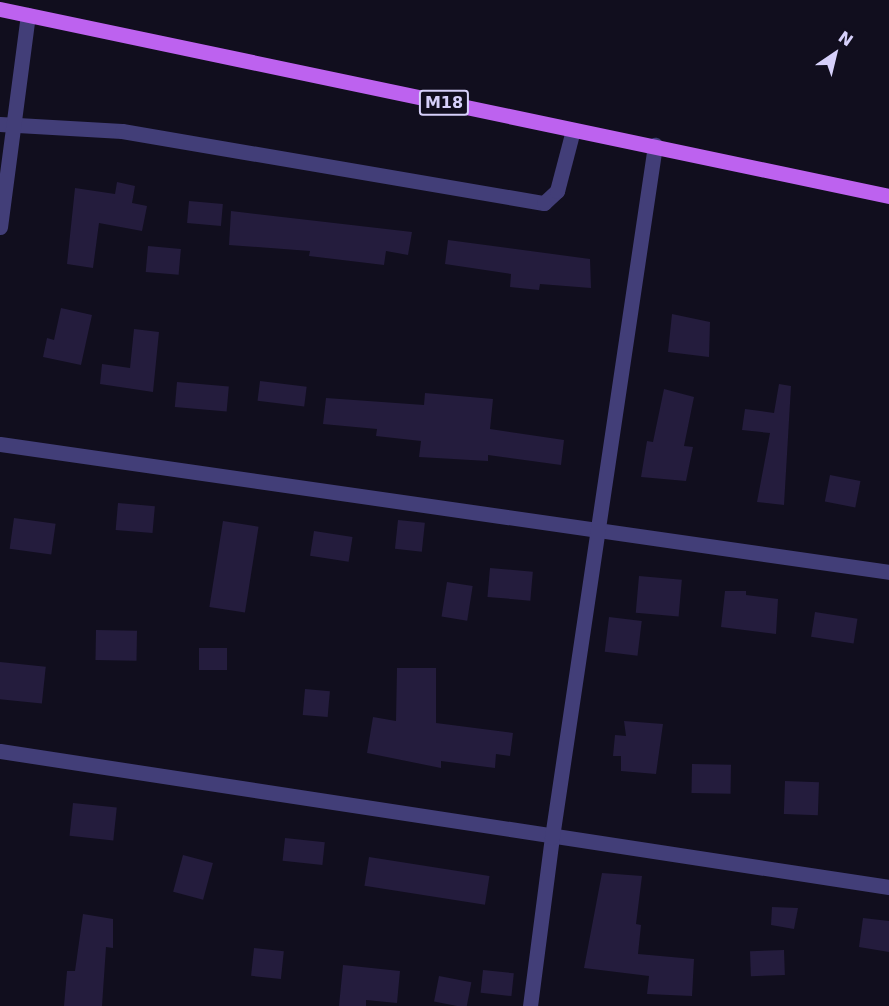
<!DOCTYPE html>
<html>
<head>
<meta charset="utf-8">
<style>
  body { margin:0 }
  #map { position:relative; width:889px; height:1006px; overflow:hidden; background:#110e1e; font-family:"DejaVu Sans",sans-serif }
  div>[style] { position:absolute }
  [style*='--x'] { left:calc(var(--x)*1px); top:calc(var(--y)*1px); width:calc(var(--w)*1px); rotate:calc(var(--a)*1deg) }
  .building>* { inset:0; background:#241c3d; transform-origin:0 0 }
  .minor>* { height:15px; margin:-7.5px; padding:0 7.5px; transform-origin:7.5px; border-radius:7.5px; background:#423e78 }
  .major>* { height:15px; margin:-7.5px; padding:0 7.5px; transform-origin:7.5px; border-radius:7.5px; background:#bd62ef }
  span { translate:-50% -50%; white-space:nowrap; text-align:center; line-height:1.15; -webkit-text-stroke:4.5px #110e1e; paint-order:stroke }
  .shield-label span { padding:2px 4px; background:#110e1e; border:2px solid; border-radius:4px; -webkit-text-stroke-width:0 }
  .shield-label { font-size:16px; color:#d6d0fa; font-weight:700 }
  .north { position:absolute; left:805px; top:24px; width:60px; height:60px; -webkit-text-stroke:4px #110e1e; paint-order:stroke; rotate:35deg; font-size:16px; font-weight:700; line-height:24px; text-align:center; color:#d6d0fa }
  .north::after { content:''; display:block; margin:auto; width:21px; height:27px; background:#d6d0fa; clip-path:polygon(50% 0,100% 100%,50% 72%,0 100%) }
</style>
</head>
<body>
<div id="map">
  <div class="building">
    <div style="clip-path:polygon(117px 182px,135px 186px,132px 203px,147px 206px,142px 231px,99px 223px,93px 268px,67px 264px,75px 188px,115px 194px)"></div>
    <div style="left:189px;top:201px;width:34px;height:22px;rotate:5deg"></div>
    <div style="clip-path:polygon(231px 211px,412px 232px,408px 255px,386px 251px,384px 265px,309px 256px,310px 251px,229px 245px)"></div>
    <div style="clip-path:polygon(448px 240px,590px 259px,591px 288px,540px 284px,539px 290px,510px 287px,511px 274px,445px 264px)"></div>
    <div style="left:148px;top:246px;width:33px;height:26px;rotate:5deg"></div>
    <div style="clip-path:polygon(61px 308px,92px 315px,81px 365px,43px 357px,47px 338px,54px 340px)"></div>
    <div style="clip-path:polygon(672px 314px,710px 322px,709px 357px,668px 352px)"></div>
    <div style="clip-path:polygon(134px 329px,159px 332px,153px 392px,100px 384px,102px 364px,130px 368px)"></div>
    <div style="left:260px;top:381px;width:47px;height:20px;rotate:7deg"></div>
    <div style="left:177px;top:382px;width:52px;height:25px;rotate:5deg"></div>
    <div style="clip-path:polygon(779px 384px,791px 386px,784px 505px,757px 502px,770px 433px,742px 430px,745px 409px,774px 413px)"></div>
    <div style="clip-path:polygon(664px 389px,694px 397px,684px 446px,693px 447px,686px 481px,641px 477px,647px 441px,653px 442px)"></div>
    <div style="clip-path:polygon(425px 393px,493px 399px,490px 429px,564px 440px,561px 465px,488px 455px,488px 461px,419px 457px,421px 441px,376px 436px,377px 429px,323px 424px,326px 398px,424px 405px)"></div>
    <div style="left:830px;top:475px;width:31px;height:27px;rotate:11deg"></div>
    <div style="left:118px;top:503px;width:37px;height:27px;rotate:5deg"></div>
    <div style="left:14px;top:518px;width:42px;height:31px;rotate:8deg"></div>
    <div style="left:398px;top:520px;width:27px;height:29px;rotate:6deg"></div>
    <div style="left:223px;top:521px;width:36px;height:87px;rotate:9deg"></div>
    <div style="left:314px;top:531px;width:39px;height:25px;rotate:9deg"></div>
    <div style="left:490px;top:568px;width:43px;height:29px;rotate:5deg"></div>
    <div style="left:639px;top:576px;width:43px;height:37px;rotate:5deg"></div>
    <div style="left:447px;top:582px;width:26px;height:35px;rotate:9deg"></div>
    <div style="clip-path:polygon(725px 591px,746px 591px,746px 595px,778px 599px,776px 634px,721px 627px)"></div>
    <div style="left:815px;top:612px;width:43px;height:25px;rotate:9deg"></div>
    <div style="left:609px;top:617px;width:33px;height:35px;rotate:7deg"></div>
    <div style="left:96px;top:630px;width:41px;height:30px;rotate:1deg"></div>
    <div style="left:199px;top:648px;width:28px;height:22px"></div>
    <div style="left:0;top:662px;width:46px;height:37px;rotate:6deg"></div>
    <div style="clip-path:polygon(397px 668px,436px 668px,436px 723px,513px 733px,510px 756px,496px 754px,495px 768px,441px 761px,441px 768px,367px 753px,373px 717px,396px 721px)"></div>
    <div style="left:305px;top:689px;width:25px;height:26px;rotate:5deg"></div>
    <div style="clip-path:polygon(624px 721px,663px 724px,656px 774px,621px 771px,621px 756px,613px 756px,615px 735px,626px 736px)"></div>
    <div style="left:692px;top:764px;width:39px;height:29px;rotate:1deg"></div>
    <div style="left:785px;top:781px;width:34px;height:33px;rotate:2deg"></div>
    <div style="left:73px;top:803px;width:44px;height:33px;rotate:6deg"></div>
    <div style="left:285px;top:838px;width:40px;height:23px;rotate:6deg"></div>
    <div style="left:183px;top:855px;width:31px;height:38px;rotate:15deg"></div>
    <div style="left:369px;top:857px;width:122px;height:29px;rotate:9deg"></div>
    <div style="clip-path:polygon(602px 873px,642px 876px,636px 924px,641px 925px,638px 954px,694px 959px,692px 996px,647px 994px,649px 976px,584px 968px)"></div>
    <div style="clip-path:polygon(772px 907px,798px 908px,794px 929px,771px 925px)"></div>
    <div style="clip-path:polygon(83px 914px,113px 919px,113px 948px,106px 947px,102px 1006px,64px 1006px,67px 971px,75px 971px)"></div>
    <div style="clip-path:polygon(863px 918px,889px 921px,889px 952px,859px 947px)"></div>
    <div style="left:254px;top:948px;width:30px;height:28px;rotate:6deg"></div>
    <div style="left:784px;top:950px;width:25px;height:34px;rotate:88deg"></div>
    <div style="clip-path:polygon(343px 965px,400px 971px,397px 1003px,366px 1000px,366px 1006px,339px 1006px)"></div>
    <div style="left:483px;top:970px;width:31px;height:23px;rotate:6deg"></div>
    <div style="left:439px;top:976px;width:33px;height:26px;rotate:11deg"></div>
  </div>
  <div class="minor">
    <div style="--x:0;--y:124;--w:122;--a:3.3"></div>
    <div style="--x:122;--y:131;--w:428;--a:9.7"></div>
    <div style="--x:544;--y:203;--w:18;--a:-43"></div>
    <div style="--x:557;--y:191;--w:63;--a:-75.3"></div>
    <div style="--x:0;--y:227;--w:214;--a:-82.5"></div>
    <div style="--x:0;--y:444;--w:898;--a:8.19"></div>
    <div style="--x:0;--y:751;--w:899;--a:8.7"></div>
    <div style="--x:530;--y:1006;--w:170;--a:-82.6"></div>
    <div style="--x:552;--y:837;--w:700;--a:-81.53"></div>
  </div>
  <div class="major">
    <div style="--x:0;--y:9;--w:908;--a:11.88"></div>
  </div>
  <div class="shield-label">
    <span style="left:444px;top:103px">M18</span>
  </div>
  <div class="north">N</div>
</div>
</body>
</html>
